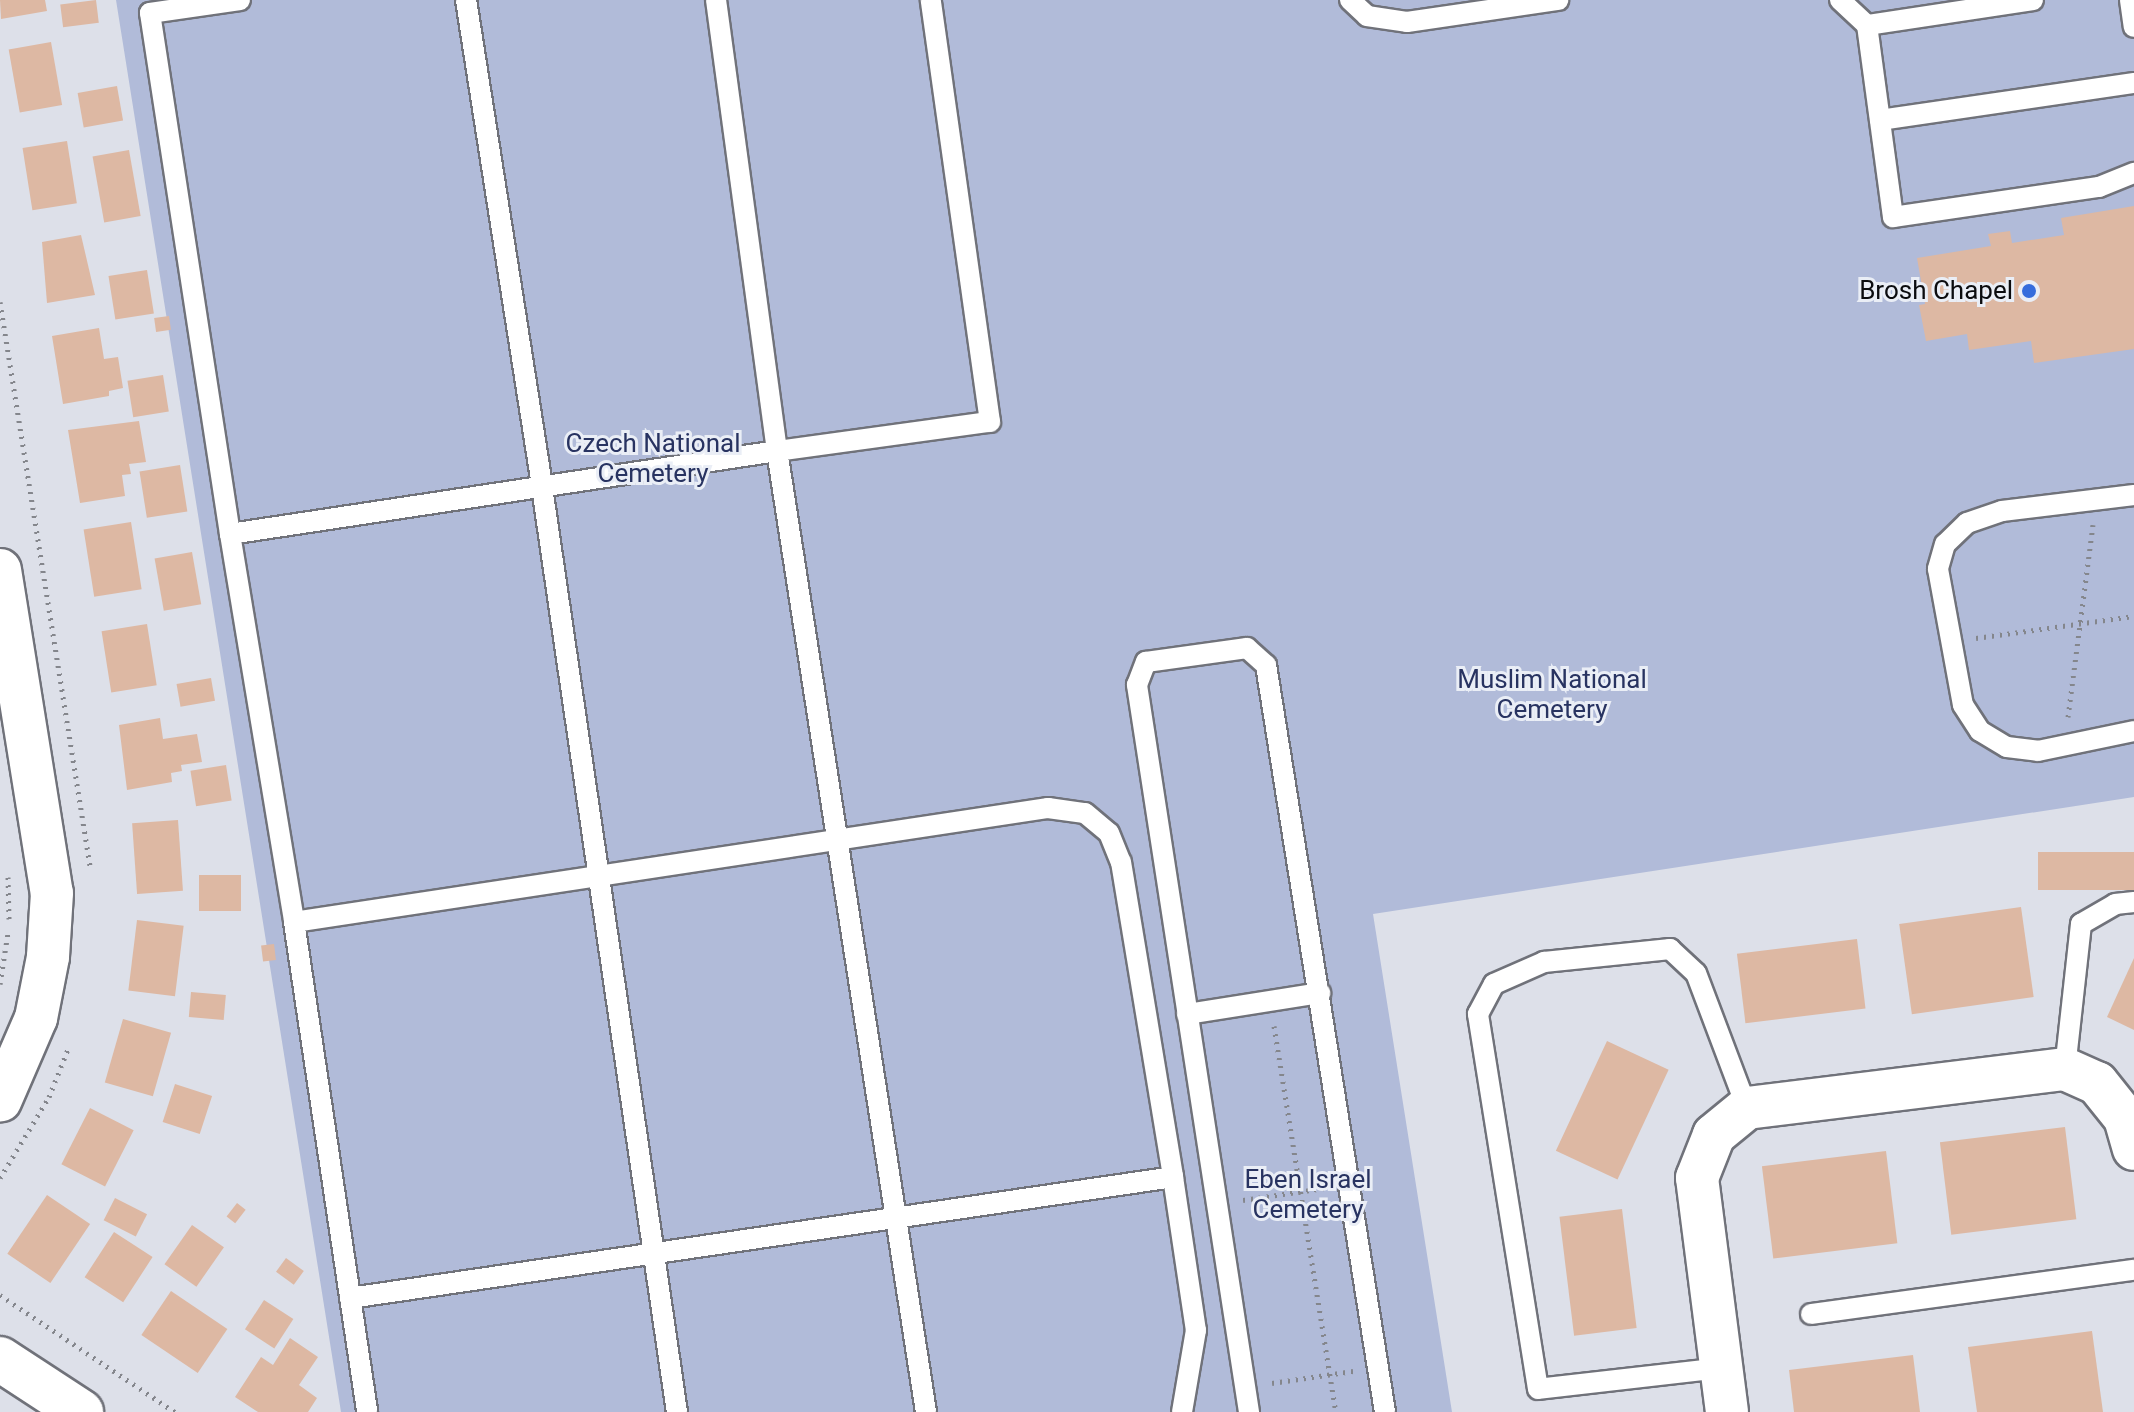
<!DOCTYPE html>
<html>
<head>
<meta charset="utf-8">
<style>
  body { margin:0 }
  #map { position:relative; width:2134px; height:1412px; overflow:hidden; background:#dde0e9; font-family:Roboto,sans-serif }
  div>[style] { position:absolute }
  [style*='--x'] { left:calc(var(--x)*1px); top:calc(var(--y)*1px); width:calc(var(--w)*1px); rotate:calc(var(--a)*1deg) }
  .green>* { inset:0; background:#b1bbd9 }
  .building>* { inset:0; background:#ddb8a3; transform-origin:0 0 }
  .path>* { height:5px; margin-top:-2.5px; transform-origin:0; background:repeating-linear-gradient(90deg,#84868c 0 2px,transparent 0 8px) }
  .roads { filter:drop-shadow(2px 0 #70727a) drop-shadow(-2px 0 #70727a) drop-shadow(0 2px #70727a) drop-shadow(0 -2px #70727a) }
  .service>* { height:20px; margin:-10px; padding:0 10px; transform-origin:10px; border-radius:10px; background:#fff }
  .minor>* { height:42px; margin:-21px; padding:0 21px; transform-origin:21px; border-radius:21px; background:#fff }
  .secondary>* { height:44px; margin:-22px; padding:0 22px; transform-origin:22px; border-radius:22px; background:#fff }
  .dots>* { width:22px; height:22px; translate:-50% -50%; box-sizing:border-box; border:4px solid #eaeef6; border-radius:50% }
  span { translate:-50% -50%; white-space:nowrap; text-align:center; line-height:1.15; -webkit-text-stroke:6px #eaeef6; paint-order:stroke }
  .poi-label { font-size:26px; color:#0b0c0f }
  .right { translate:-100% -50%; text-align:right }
  .park-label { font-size:26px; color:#283361 }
</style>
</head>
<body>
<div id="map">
  <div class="green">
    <div style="clip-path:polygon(116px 0,2134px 0,2134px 797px,1373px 914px,1452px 1412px,341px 1412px)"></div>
  </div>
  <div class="building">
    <div style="clip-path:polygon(0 0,45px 0,47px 11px,1px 19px)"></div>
    <div style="left:96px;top:0;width:23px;height:36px;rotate:83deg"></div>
    <div style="left:51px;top:42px;width:64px;height:43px;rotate:80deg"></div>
    <div style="left:117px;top:86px;width:35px;height:40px;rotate:80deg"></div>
    <div style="left:67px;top:141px;width:63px;height:45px;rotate:81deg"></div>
    <div style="left:129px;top:150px;width:67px;height:37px;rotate:80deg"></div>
    <div style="clip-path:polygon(2134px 206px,2134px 349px,2034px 363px,2031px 341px,1969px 350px,1967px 334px,1926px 341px,1919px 305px,1925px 304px,1917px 258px,1991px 246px,1988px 234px,2010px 231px,2012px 243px,2064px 235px,2061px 218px)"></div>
    <div style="clip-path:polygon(81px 235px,95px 295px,47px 303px,42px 242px)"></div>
    <div style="left:147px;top:270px;width:44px;height:39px;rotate:81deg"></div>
    <div style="left:169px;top:316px;width:14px;height:15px;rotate:82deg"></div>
    <div style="clip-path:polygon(99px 328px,104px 359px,118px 357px,123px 388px,109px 391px,109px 396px,63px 404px,52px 336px)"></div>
    <div style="left:163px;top:375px;width:37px;height:36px;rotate:81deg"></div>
    <div style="clip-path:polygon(139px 421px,146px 462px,129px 464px,131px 474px,122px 475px,125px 496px,80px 503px,68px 430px)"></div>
    <div style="left:180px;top:465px;width:47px;height:41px;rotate:81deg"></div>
    <div style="left:131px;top:522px;width:68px;height:48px;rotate:81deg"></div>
    <div style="left:192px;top:552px;width:53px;height:38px;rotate:80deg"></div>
    <div style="left:147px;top:624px;width:62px;height:46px;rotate:81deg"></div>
    <div style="left:211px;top:678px;width:23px;height:35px;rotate:80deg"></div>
    <div style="clip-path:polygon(160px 718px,163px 739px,197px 734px,202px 762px,181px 765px,182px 771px,171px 773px,172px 782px,127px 790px,119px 725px)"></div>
    <div style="left:226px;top:765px;width:36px;height:36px;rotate:81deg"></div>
    <div style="left:178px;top:820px;width:71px;height:46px;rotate:86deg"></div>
    <div style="left:2134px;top:852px;width:38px;height:96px;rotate:90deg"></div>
    <div style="left:241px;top:875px;width:36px;height:42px;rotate:90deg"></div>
    <div style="left:2021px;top:907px;width:91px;height:123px;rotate:82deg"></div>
    <div style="left:137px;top:920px;width:47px;height:71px;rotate:7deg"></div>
    <div style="left:1857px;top:939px;width:70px;height:121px;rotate:83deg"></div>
    <div style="left:274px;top:944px;width:16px;height:13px;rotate:83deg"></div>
    <div style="clip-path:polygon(2134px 958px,2134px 1030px,2107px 1017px)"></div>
    <div style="left:191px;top:992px;width:35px;height:25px;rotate:5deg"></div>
    <div style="left:123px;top:1019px;width:50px;height:66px;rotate:16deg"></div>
    <div style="left:1607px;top:1041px;width:68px;height:121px;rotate:25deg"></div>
    <div style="left:175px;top:1084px;width:39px;height:40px;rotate:18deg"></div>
    <div style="left:90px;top:1108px;width:49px;height:63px;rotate:27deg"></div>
    <div style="left:2065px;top:1127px;width:93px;height:126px;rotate:83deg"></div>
    <div style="left:1886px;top:1151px;width:93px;height:125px;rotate:83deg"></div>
    <div style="left:47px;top:1195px;width:52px;height:71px;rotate:34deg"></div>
    <div style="left:115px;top:1198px;width:36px;height:25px;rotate:27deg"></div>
    <div style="left:237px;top:1203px;width:11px;height:17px;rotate:38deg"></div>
    <div style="left:1622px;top:1209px;width:120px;height:63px;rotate:83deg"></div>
    <div style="left:192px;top:1225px;width:39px;height:48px;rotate:35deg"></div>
    <div style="left:114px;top:1232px;width:46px;height:54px;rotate:33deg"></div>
    <div style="left:286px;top:1258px;width:22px;height:17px;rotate:36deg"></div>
    <div style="left:171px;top:1291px;width:68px;height:53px;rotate:34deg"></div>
    <div style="left:264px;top:1300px;width:35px;height:35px;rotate:33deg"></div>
    <div style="clip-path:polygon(2092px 1331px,2103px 1412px,1977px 1412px,1968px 1347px)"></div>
    <div style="clip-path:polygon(290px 1338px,318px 1357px,299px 1385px,317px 1398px,308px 1412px,258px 1412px,235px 1397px,261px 1357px,273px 1365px)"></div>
    <div style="clip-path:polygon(1913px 1355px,1920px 1412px,1794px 1412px,1789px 1370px)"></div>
  </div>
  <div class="path">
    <div style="--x:0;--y:302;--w:571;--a:80.93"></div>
    <div style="--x:1976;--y:638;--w:160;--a:-7.9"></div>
    <div style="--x:2068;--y:717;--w:194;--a:-82.6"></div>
    <div style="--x:8;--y:877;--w:42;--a:88.6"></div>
    <div style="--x:0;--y:984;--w:52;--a:-81.1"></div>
    <div style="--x:1274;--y:1026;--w:391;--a:80.9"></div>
    <div style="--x:0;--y:1178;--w:95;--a:-58.8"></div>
    <div style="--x:49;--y:1097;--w:52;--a:-68.4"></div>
    <div style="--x:1243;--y:1200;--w:82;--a:-8.4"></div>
    <div style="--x:0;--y:1295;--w:211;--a:33.8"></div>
    <div style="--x:1272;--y:1383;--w:82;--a:-8.4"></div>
  </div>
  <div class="roads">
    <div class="service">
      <div style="--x:240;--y:0;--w:91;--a:171.8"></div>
      <div style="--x:150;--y:13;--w:527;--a:81.27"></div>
      <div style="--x:230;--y:534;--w:553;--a:-8.63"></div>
      <div style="--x:777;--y:451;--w:455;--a:-97.7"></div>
      <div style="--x:466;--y:0;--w:493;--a:81.1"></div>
      <div style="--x:542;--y:487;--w:935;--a:81.7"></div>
      <div style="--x:1350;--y:0;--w:23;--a:43"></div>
      <div style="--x:1367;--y:16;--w:40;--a:8.5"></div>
      <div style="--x:1407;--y:22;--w:153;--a:-8.3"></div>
      <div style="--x:1840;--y:0;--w:37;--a:43"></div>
      <div style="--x:2033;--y:0;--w:168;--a:171.4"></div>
      <div style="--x:1867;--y:25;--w:194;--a:82.3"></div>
      <div style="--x:1893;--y:217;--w:208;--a:-8.3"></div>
      <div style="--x:2099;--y:187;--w:38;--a:-22"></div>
      <div style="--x:2130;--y:0;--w:27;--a:82"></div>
      <div style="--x:1880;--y:120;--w:257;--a:-8.3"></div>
      <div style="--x:2134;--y:495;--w:133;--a:173.1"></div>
      <div style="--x:2002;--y:511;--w:37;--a:161"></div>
      <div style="--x:1967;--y:523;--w:30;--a:136"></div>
      <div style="--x:1945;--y:544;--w:26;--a:106"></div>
      <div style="--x:1938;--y:569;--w:138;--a:79.6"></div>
      <div style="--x:1963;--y:705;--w:31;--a:57"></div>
      <div style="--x:1980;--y:731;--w:31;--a:31"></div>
      <div style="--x:2007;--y:747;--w:31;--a:7"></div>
      <div style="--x:2038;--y:751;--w:98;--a:-11.8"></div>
      <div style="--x:230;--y:534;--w:393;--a:80.6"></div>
      <div style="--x:294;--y:922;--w:495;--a:81.5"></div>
      <div style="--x:294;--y:922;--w:763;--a:-8.6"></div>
      <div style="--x:1048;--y:808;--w:37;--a:8"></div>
      <div style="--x:1085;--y:813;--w:31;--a:40"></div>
      <div style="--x:1109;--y:833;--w:31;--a:68"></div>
      <div style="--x:1121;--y:862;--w:319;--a:80.6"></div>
      <div style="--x:1173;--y:1177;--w:155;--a:81.5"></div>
      <div style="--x:1196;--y:1330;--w:83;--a:99.7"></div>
      <div style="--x:1187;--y:1014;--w:135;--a:-9"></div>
      <div style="--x:2065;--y:1069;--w:146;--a:-83.7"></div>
      <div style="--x:2081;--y:924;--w:39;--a:-30"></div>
      <div style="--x:2115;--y:904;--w:19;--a:-6"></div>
      <div style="--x:350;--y:1298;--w:832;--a:-8.36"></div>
      <div style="--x:1811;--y:1314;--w:326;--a:-7.8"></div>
      <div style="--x:1721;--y:1368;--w:184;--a:173.5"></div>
      <div style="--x:1538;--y:1389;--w:380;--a:-99.1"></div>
      <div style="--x:1478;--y:1014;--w:34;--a:-62"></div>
      <div style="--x:1494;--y:984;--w:55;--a:-23.7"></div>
      <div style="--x:1544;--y:962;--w:127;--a:-5.9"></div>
      <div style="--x:1670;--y:949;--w:35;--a:43"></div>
      <div style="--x:1696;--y:973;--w:144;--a:69.3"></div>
      <div style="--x:926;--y:1412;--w:972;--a:-98.81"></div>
      <div style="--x:777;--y:451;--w:215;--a:-7.8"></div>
      <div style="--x:990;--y:422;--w:426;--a:-98"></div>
      <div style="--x:1249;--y:1412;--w:736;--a:-98.76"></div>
      <div style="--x:1137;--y:685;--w:25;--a:-69"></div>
      <div style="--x:1146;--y:662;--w:102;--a:-7.9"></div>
      <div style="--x:1247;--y:648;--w:25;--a:42"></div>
      <div style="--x:1266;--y:665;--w:756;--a:80.95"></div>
    </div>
    <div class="minor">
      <div style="--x:0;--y:570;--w:327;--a:80.9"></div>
      <div style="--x:52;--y:893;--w:64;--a:93.6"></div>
      <div style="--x:48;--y:957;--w:62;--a:101.1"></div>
      <div style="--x:36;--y:1018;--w:90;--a:113.4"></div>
      <div style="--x:1727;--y:1412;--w:236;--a:-97.3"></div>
      <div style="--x:1697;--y:1178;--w:46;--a:-68.4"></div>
      <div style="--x:1714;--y:1135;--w:43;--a:-39.3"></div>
      <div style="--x:1747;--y:1108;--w:320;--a:-7"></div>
      <div style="--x:2065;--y:1069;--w:35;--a:24"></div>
      <div style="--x:2097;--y:1083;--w:45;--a:51.3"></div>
      <div style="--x:2125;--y:1118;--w:32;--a:74"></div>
    </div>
    <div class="secondary">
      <div style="--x:0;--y:1359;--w:97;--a:33.2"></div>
    </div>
  </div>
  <div class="dots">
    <div style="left:2029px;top:291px;background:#366ddc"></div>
  </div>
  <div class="poi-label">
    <span class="right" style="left:2013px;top:291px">Brosh Chapel</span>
  </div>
  <div class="park-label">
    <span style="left:653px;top:459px">Czech National<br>Cemetery</span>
    <span style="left:1552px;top:695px">Muslim National<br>Cemetery</span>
    <span style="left:1308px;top:1195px">Eben Israel<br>Cemetery</span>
  </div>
</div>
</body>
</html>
